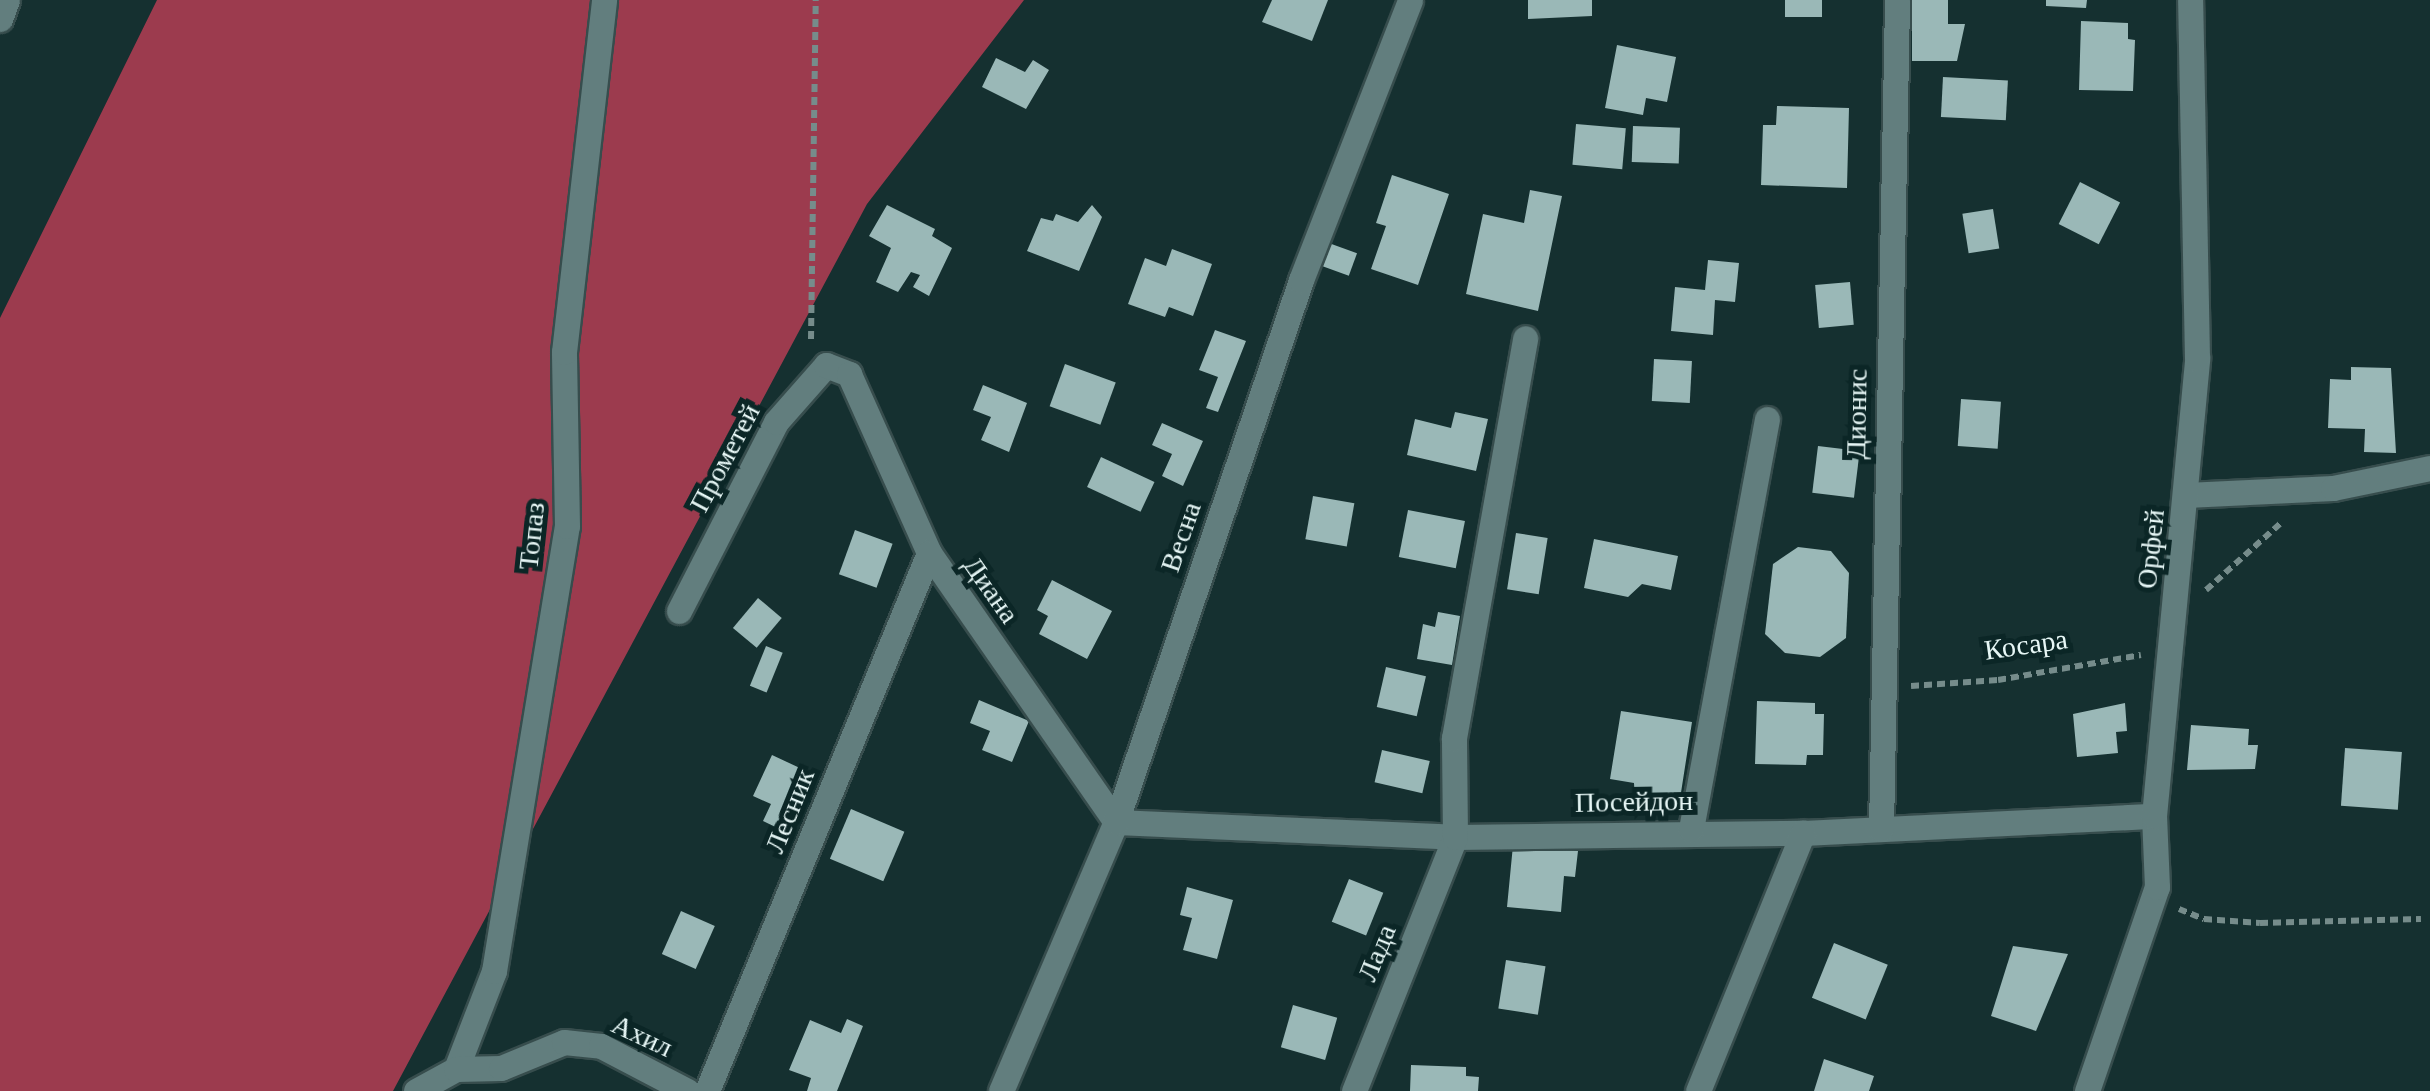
<!DOCTYPE html>
<html>
<head>
<meta charset="utf-8">
<style>
  body { margin:0 }
  #map { position:relative; width:2430px; height:1091px; overflow:hidden; background:#153030; font-family:Georgia,serif }
  div>[style] { position:absolute }
  [style*='--x'] { left:calc(var(--x)*1px); top:calc(var(--y)*1px); width:calc(var(--w)*1px); rotate:calc(var(--a)*1deg) }
  .forest>* { inset:0; background:#9c3b4e }
  .building>* { inset:0; background:#9ab8b7; transform-origin:0 0 }
  .path>* { height:6px; margin-top:-3px; transform-origin:0; background:repeating-linear-gradient(90deg,#768c8b 0 8px,transparent 0 13px) }
  .roads { filter:drop-shadow(2px 0 #374d4d) drop-shadow(-2px 0 #374d4d) drop-shadow(0 2px #374d4d) drop-shadow(0 -2px #374d4d) }
  .minor>* { height:25px; margin:-12.5px; padding:0 12.5px; transform-origin:12.5px; border-radius:12.5px; background:#627e7e }
  span { translate:-50% -50%; white-space:nowrap; text-align:center; line-height:1.15; -webkit-text-stroke:10px #0b2626; paint-order:stroke }
  .street-label { font-size:28px; color:#e6f6f5 }
</style>
</head>
<body>
<div id="map">
  <div class="forest">
    <div style="clip-path:polygon(157px 0,1024px 0,867px 204px,393px 1091px,0 1091px,0 318px)"></div>
  </div>
  <div class="building">
    <div style="clip-path:polygon(1272px 0,1328px 0,1312px 41px,1262px 22px)"></div>
    <div style="clip-path:polygon(1528px 0,1592px 0,1592px 16px,1528px 19px)"></div>
    <div style="left:1785px;top:0;width:37px;height:17px"></div>
    <div style="clip-path:polygon(1912px 0,1948px 0,1948px 24px,1965px 24px,1957px 61px,1912px 61px)"></div>
    <div style="clip-path:polygon(2046px 0,2087px 0,2086px 8px,2046px 6px)"></div>
    <div style="clip-path:polygon(2081px 21px,2128px 23px,2128px 39px,2135px 40px,2133px 91px,2079px 90px)"></div>
    <div style="clip-path:polygon(1617px 45px,1676px 57px,1667px 102px,1646px 98px,1643px 115px,1605px 108px)"></div>
    <div style="clip-path:polygon(996px 58px,1025px 72px,1033px 60px,1049px 70px,1026px 109px,982px 87px)"></div>
    <div style="left:1943px;top:77px;width:65px;height:40px;rotate:3deg"></div>
    <div style="clip-path:polygon(1777px 106px,1849px 108px,1847px 188px,1761px 185px,1763px 125px,1776px 125px)"></div>
    <div style="left:1576px;top:124px;width:50px;height:41px;rotate:5deg"></div>
    <div style="left:1633px;top:126px;width:47px;height:36px;rotate:2deg"></div>
    <div style="clip-path:polygon(1392px 175px,1449px 194px,1418px 285px,1371px 269px,1386px 226px,1376px 223px)"></div>
    <div style="left:2080px;top:182px;width:45px;height:47px;rotate:27deg"></div>
    <div style="clip-path:polygon(1530px 190px,1562px 196px,1538px 311px,1466px 294px,1483px 214px,1524px 223px)"></div>
    <div style="clip-path:polygon(887px 205px,935px 229px,932px 236px,952px 248px,929px 296px,913px 287px,920px 275px,911px 272px,898px 292px,876px 282px,891px 248px,869px 236px)"></div>
    <div style="clip-path:polygon(1092px 205px,1102px 217px,1079px 271px,1027px 251px,1041px 218px,1053px 221px,1056px 214px,1078px 222px)"></div>
    <div style="left:1993px;top:209px;width:40px;height:31px;rotate:81deg"></div>
    <div style="left:1326px;top:242px;width:33px;height:24px;rotate:20deg"></div>
    <div style="clip-path:polygon(1172px 249px,1212px 264px,1193px 316px,1169px 307px,1165px 317px,1128px 304px,1145px 258px,1166px 266px)"></div>
    <div style="clip-path:polygon(1708px 260px,1739px 263px,1735px 302px,1715px 300px,1713px 335px,1671px 331px,1675px 287px,1705px 290px)"></div>
    <div style="left:1850px;top:282px;width:43px;height:35px;rotate:85deg"></div>
    <div style="clip-path:polygon(1215px 330px,1246px 341px,1218px 412px,1206px 408px,1218px 377px,1199px 370px)"></div>
    <div style="left:1654px;top:359px;width:38px;height:42px;rotate:3deg"></div>
    <div style="left:1065px;top:364px;width:54px;height:45px;rotate:20deg"></div>
    <div style="clip-path:polygon(2351px 367px,2391px 368px,2396px 453px,2364px 452px,2365px 429px,2328px 428px,2330px 379px,2351px 380px)"></div>
    <div style="clip-path:polygon(983px 385px,1027px 403px,1009px 452px,981px 440px,991px 417px,973px 410px)"></div>
    <div style="left:1961px;top:399px;width:40px;height:47px;rotate:4deg"></div>
    <div style="clip-path:polygon(1455px 412px,1488px 419px,1476px 471px,1407px 455px,1415px 419px,1451px 428px)"></div>
    <div style="clip-path:polygon(1162px 423px,1203px 441px,1183px 486px,1162px 476px,1172px 454px,1152px 445px)"></div>
    <div style="left:1818px;top:446px;width:42px;height:47px;rotate:7deg"></div>
    <div style="left:1101px;top:457px;width:59px;height:33px;rotate:25deg"></div>
    <div style="left:1313px;top:496px;width:42px;height:44px;rotate:10deg"></div>
    <div style="left:1408px;top:510px;width:58px;height:48px;rotate:11deg"></div>
    <div style="left:855px;top:530px;width:40px;height:47px;rotate:20deg"></div>
    <div style="left:1516px;top:533px;width:32px;height:57px;rotate:9deg"></div>
    <div style="clip-path:polygon(1594px 539px,1678px 556px,1671px 590px,1642px 584px,1628px 597px,1584px 588px)"></div>
    <div style="clip-path:polygon(1798px 547px,1831px 551px,1849px 573px,1846px 638px,1820px 657px,1785px 653px,1765px 634px,1773px 564px)"></div>
    <div style="clip-path:polygon(1052px 580px,1112px 611px,1087px 659px,1039px 634px,1048px 616px,1037px 610px)"></div>
    <div style="left:758px;top:598px;width:31px;height:39px;rotate:40deg"></div>
    <div style="clip-path:polygon(1438px 612px,1460px 616px,1452px 665px,1417px 659px,1423px 624px,1435px 627px)"></div>
    <div style="left:766px;top:646px;width:18px;height:43px;rotate:22deg"></div>
    <div style="left:1386px;top:667px;width:41px;height:41px;rotate:13deg"></div>
    <div style="clip-path:polygon(979px 700px,1029px 721px,1012px 762px,982px 750px,990px 731px,970px 723px)"></div>
    <div style="clip-path:polygon(1757px 701px,1815px 703px,1815px 714px,1824px 714px,1823px 755px,1807px 755px,1806px 765px,1755px 764px)"></div>
    <div style="clip-path:polygon(2125px 703px,2127px 731px,2116px 732px,2118px 753px,2077px 757px,2073px 714px)"></div>
    <div style="clip-path:polygon(1621px 711px,1692px 722px,1680px 799px,1635px 802px,1634px 783px,1610px 779px)"></div>
    <div style="clip-path:polygon(2191px 725px,2249px 729px,2248px 745px,2258px 745px,2255px 769px,2187px 770px)"></div>
    <div style="left:2345px;top:748px;width:57px;height:58px;rotate:4deg"></div>
    <div style="left:1382px;top:750px;width:49px;height:33px;rotate:13deg"></div>
    <div style="clip-path:polygon(772px 755px,817px 776px,790px 834px,763px 821px,771px 804px,753px 796px)"></div>
    <div style="left:851px;top:809px;width:58px;height:54px;rotate:23deg"></div>
    <div style="clip-path:polygon(1513px 845px,1578px 851px,1575px 877px,1564px 876px,1561px 912px,1507px 907px)"></div>
    <div style="left:1349px;top:879px;width:37px;height:46px;rotate:22deg"></div>
    <div style="clip-path:polygon(1187px 887px,1233px 900px,1217px 959px,1183px 950px,1192px 918px,1180px 915px)"></div>
    <div style="left:681px;top:911px;width:37px;height:47px;rotate:24deg"></div>
    <div style="left:1834px;top:943px;width:58px;height:59px;rotate:22deg"></div>
    <div style="clip-path:polygon(2013px 946px,2068px 954px,2036px 1031px,1991px 1016px)"></div>
    <div style="left:1506px;top:960px;width:40px;height:49px;rotate:9deg"></div>
    <div style="left:1293px;top:1005px;width:46px;height:44px;rotate:16deg"></div>
    <div style="clip-path:polygon(847px 1019px,863px 1026px,837px 1091px,807px 1091px,811px 1078px,789px 1070px,810px 1020px,841px 1033px)"></div>
    <div style="clip-path:polygon(1824px 1059px,1874px 1076px,1869px 1091px,1814px 1091px)"></div>
    <div style="clip-path:polygon(1411px 1065px,1466px 1067px,1466px 1076px,1479px 1077px,1478px 1091px,1410px 1091px)"></div>
  </div>
  <div class="path">
    <div style="--x:811;--y:339;--w:339;--a:-89.2"></div>
    <div style="--x:2206;--y:590;--w:102;--a:-41.8"></div>
    <div style="--x:1911;--y:686;--w:87;--a:-3.9"></div>
    <div style="--x:1998;--y:680;--w:145;--a:-9.9"></div>
    <div style="--x:2179;--y:909;--w:27;--a:22"></div>
    <div style="--x:2204;--y:919;--w:56;--a:4.1"></div>
    <div style="--x:2260;--y:923;--w:161;--a:-1.4"></div>
  </div>
  <div class="roads">
    <div class="minor">
      <div style="--x:0;--y:19;--w:20;--a:-70"></div>
      <div style="--x:2186;--y:495;--w:147;--a:-2.7"></div>
      <div style="--x:2333;--y:488;--w:99;--a:-11.7"></div>
      <div style="--x:679;--y:611;--w:212;--a:-62.8"></div>
      <div style="--x:776;--y:422;--w:76;--a:-48.7"></div>
      <div style="--x:826;--y:365;--w:25;--a:21"></div>
      <div style="--x:849;--y:374;--w:196;--a:65.9"></div>
      <div style="--x:929;--y:553;--w:328;--a:55.2"></div>
      <div style="--x:1116;--y:822;--w:339;--a:2.5"></div>
      <div style="--x:1455;--y:837;--w:348;--a:-0.7"></div>
      <div style="--x:1803;--y:833;--w:351;--a:-2.8"></div>
      <div style="--x:1691;--y:829;--w:417;--a:-79.5"></div>
      <div style="--x:1881;--y:829;--w:829;--a:-88.89"></div>
      <div style="--x:456;--y:1069;--w:105;--a:-68.8"></div>
      <div style="--x:494;--y:971;--w:451;--a:-80.7"></div>
      <div style="--x:567;--y:526;--w:174;--a:-91"></div>
      <div style="--x:564;--y:352;--w:354;--a:-83.5"></div>
      <div style="--x:416;--y:1091;--w:46;--a:-28.8"></div>
      <div style="--x:456;--y:1069;--w:45;--a:-1.3"></div>
      <div style="--x:501;--y:1068;--w:68;--a:-22.4"></div>
      <div style="--x:564;--y:1042;--w:37;--a:6"></div>
      <div style="--x:601;--y:1046;--w:97;--a:27.6"></div>
      <div style="--x:707;--y:1091;--w:582;--a:-67.58"></div>
      <div style="--x:1001;--y:1091;--w:293;--a:-66.9"></div>
      <div style="--x:1116;--y:822;--w:573;--a:-71.15"></div>
      <div style="--x:1301;--y:280;--w:300;--a:-68.7"></div>
      <div style="--x:1354;--y:1091;--w:273;--a:-68.3"></div>
      <div style="--x:1455;--y:837;--w:99;--a:-90.6"></div>
      <div style="--x:1454;--y:738;--w:406;--a:-79.9"></div>
      <div style="--x:1698;--y:1091;--w:279;--a:-67.9"></div>
      <div style="--x:2087;--y:1091;--w:216;--a:-71.1"></div>
      <div style="--x:2157;--y:887;--w:71;--a:-92.4"></div>
      <div style="--x:2154;--y:816;--w:460;--a:-84.6"></div>
      <div style="--x:2197;--y:358;--w:358;--a:-91.1"></div>
    </div>
  </div>
  <div class="street-label">
    <span style="left:1857px;top:414px;rotate:-89deg">Дионис</span>
    <span style="left:725px;top:458px;rotate:-62deg">Прометей</span>
    <span style="left:532px;top:536px;rotate:-84deg">Топаз</span>
    <span style="left:1181px;top:537px;rotate:-71deg">Весна</span>
    <span style="left:2151px;top:549px;rotate:-84deg">Орфей</span>
    <span style="left:991px;top:590px;rotate:55deg">Диана</span>
    <span style="left:2026px;top:645px;rotate:-8deg">Косара</span>
    <span style="left:1634px;top:802px;rotate:-1deg">Посейдон</span>
    <span style="left:790px;top:811px;rotate:-68deg">Лесник</span>
    <span style="left:1377px;top:953px;rotate:-68deg">Лада</span>
    <span style="left:642px;top:1036px;rotate:25deg">Ахил</span>
  </div>
</div>
</body>
</html>
